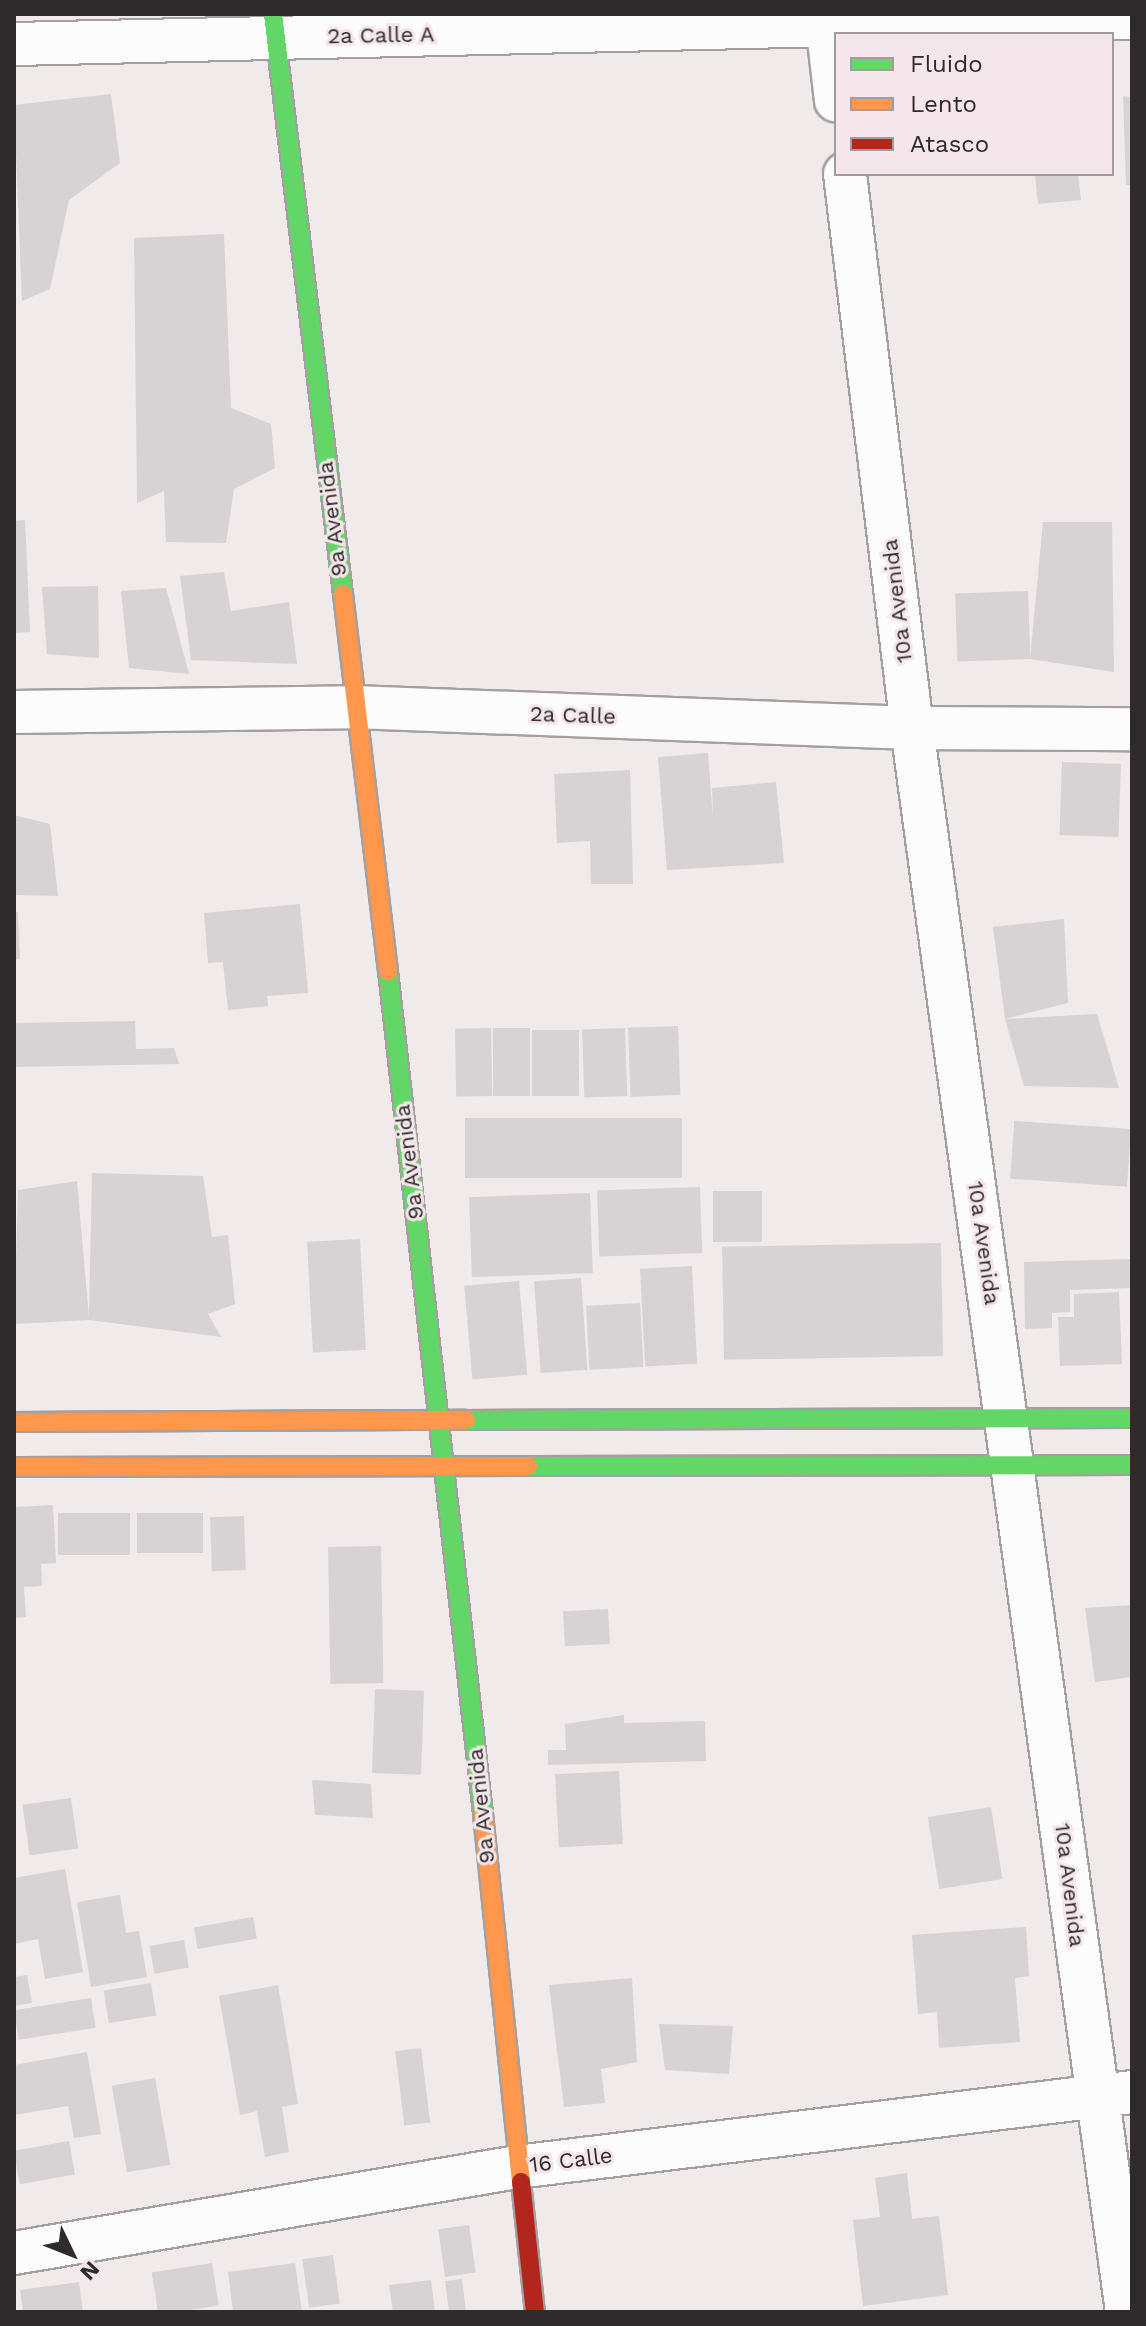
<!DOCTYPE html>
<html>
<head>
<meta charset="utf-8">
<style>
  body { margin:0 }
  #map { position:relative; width:1146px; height:2326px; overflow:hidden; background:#f0eaeb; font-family:"Work Sans",sans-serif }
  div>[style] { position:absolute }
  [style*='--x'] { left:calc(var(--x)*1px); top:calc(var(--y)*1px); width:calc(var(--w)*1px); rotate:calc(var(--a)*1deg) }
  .building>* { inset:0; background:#d7d2d3; transform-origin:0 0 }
  .roads { filter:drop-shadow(2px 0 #a49fa0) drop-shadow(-2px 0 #a49fa0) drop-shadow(0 2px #a49fa0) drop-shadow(0 -2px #a49fa0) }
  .street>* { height:42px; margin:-21px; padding:0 21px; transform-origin:21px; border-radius:21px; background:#fdfcfc }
  .fast>* { height:18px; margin:-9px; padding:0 9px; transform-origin:9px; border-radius:9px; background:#63d668 }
  .slow>* { height:18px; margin:-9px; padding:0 9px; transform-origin:9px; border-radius:9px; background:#ff974d }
  .jam>* { height:18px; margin:-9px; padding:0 9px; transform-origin:9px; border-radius:9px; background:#b3261e }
  span { translate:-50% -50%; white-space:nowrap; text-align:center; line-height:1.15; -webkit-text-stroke:6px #f4e6ea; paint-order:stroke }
  .street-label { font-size:22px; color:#2f2a2c }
  .frame { position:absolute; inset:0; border:16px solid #2f2a2c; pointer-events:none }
  .legend { position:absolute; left:834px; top:32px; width:280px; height:144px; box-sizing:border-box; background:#f4e6ea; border:2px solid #a59b9e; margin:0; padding:10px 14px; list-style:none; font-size:24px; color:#2f2a2c }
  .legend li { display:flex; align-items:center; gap:16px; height:40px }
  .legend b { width:40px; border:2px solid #a59b9e }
  .north { position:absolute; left:32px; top:2214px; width:80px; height:80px; -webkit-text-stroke:6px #f4e6ea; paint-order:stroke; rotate:133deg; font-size:22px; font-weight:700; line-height:32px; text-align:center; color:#2f2a2c }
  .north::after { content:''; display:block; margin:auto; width:28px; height:36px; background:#2f2a2c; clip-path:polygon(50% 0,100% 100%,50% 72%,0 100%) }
</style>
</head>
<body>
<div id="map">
  <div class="building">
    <div style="clip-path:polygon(111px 94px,120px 163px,69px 200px,50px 289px,22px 301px,14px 105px)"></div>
    <div style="clip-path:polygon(1123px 96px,1132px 97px,1132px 185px,1126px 185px)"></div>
    <div style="clip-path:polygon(1035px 174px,1078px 174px,1081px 200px,1038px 204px)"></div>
    <div style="clip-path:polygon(224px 234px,231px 408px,271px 424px,275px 468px,234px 489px,226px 543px,166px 542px,164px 491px,137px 503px,134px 238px)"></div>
    <div style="clip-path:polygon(25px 520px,30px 632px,14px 633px,14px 521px)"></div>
    <div style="clip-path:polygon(1043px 522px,1112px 522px,1114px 672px,1030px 659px)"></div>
    <div style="clip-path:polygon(224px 572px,231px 611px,289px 602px,297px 664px,191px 660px,180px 576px)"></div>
    <div style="clip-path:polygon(98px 586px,99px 658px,47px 654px,42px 587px)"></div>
    <div style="clip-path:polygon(166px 588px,189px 674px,129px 668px,121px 591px)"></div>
    <div style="left:1028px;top:591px;width:68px;height:73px;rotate:88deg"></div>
    <div style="clip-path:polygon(708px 753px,713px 819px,712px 788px,776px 782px,784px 863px,667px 870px,658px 757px)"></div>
    <div style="left:1062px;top:762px;width:59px;height:73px;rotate:2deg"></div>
    <div style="clip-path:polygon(630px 770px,633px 884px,591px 884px,590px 841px,557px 843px,554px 774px)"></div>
    <div style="clip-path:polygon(14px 815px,50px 824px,58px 896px,14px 895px)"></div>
    <div style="clip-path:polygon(300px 904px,308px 993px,267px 996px,268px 1006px,228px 1010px,223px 962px,208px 963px,204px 913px)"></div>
    <div style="clip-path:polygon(14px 912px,18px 912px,20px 959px,14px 960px)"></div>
    <div style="clip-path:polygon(1064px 919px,1068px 1003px,1005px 1019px,993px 927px)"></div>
    <div style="clip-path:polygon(1097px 1014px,1119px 1088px,1024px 1086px,1005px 1019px)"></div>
    <div style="clip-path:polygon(135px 1021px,136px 1049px,174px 1048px,179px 1064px,14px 1067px,14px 1023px)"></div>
    <div style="left:678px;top:1026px;width:69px;height:50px;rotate:88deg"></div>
    <div style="left:491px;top:1028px;width:68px;height:36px;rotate:89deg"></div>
    <div style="left:530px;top:1028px;width:68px;height:37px;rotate:90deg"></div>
    <div style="left:625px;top:1028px;width:68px;height:43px;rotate:88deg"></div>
    <div style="left:532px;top:1030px;width:47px;height:66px"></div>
    <div style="left:682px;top:1118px;width:60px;height:217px;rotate:90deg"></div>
    <div style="left:1131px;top:1129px;width:58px;height:117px;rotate:94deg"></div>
    <div style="clip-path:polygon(92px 1173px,203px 1176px,212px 1237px,228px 1235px,235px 1304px,208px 1314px,221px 1337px,89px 1320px,14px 1324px,18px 1190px,77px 1181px,89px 1317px)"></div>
    <div style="left:700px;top:1187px;width:66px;height:103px;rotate:88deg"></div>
    <div style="left:762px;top:1191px;width:51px;height:49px;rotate:90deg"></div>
    <div style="left:590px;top:1193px;width:80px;height:121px;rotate:88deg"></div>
    <div style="left:360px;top:1239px;width:111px;height:53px;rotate:87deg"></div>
    <div style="left:941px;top:1243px;width:113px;height:219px;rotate:89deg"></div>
    <div style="clip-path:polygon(1132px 1259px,1132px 1288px,1070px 1290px,1070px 1312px,1052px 1313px,1052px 1328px,1025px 1329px,1024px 1262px)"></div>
    <div style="left:692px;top:1266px;width:98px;height:52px;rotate:87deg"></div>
    <div style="left:581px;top:1278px;width:92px;height:47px;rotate:86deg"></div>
    <div style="left:519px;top:1281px;width:94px;height:55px;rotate:85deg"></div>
    <div style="clip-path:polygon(1119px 1292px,1122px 1364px,1060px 1366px,1058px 1317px,1074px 1317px,1074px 1294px)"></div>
    <div style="left:640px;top:1303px;width:64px;height:54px;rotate:87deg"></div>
    <div style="clip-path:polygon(53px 1505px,56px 1563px,41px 1564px,42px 1586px,24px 1587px,26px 1617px,14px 1618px,14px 1507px)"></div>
    <div style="left:58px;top:1513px;width:72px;height:42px"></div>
    <div style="left:137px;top:1513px;width:66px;height:40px"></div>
    <div style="left:244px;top:1516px;width:54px;height:34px;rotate:88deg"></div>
    <div style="left:381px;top:1546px;width:137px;height:53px;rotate:89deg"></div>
    <div style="clip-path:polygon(1132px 1605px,1132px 1677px,1095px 1682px,1085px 1608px)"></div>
    <div style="left:608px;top:1609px;width:35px;height:45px;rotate:87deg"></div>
    <div style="left:375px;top:1689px;width:49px;height:84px;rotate:2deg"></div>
    <div style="clip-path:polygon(624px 1715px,624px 1723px,705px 1721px,706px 1761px,548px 1765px,548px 1750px,566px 1750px,565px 1724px)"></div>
    <div style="left:619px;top:1771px;width:73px;height:64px;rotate:87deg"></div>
    <div style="clip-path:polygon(312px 1780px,371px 1784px,373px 1818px,315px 1815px)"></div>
    <div style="left:71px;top:1798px;width:51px;height:49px;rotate:82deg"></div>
    <div style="left:991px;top:1807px;width:73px;height:64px;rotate:81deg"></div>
    <div style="clip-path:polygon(65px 1869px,83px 1972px,45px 1979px,38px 1939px,14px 1944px,14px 1878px)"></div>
    <div style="clip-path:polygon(120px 1895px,126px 1933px,139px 1931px,147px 1977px,91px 1987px,77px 1902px)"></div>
    <div style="left:253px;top:1917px;width:22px;height:60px;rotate:80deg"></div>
    <div style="clip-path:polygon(1026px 1927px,1029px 1976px,1015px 1978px,1020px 2042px,939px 2048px,937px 2012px,918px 2014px,912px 1935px)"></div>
    <div style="left:184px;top:1940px;width:28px;height:35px;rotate:80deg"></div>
    <div style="clip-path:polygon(27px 1975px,32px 2003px,14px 2006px,14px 1977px)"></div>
    <div style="clip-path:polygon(632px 1978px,637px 2062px,601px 2069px,605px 2103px,564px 2107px,549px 1985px)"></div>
    <div style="left:151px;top:1983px;width:33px;height:48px;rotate:81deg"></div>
    <div style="clip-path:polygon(278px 1985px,298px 2104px,282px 2107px,289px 2152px,265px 2157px,257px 2111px,240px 2115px,219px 1996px)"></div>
    <div style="left:91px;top:1998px;width:30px;height:78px;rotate:81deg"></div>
    <div style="clip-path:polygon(659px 2024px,733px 2026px,729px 2074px,665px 2070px)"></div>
    <div style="left:421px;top:2048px;width:75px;height:26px;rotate:83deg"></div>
    <div style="clip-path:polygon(87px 2052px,101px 2134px,74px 2138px,68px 2106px,14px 2115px,14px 2065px)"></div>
    <div style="left:155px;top:2078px;width:88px;height:44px;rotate:80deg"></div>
    <div style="left:69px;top:2141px;width:34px;height:56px;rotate:80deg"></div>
    <div style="clip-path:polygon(907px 2173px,912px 2219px,939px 2216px,948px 2295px,863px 2306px,853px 2220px,880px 2217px,875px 2178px)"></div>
    <div style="left:469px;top:2225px;width:48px;height:31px;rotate:82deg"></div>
    <div style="left:333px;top:2255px;width:49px;height:31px;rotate:82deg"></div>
    <div style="left:212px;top:2263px;width:43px;height:61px;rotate:81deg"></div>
    <div style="clip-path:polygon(295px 2263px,302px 2312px,233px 2312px,228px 2272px)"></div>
    <div style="left:462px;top:2279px;width:33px;height:17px;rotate:83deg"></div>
    <div style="clip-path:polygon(431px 2280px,435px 2312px,393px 2312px,389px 2285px)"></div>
    <div style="clip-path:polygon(79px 2282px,83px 2312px,23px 2312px,20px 2290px)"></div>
  </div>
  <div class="roads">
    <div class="street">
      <div style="--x:826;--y:14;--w:87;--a:83.4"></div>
      <div style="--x:14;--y:44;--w:1118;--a:-1.33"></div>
      <div style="--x:845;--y:174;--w:558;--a:83.1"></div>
      <div style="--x:912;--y:728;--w:1599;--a:82.27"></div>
      <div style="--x:14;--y:712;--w:340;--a:-0.8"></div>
      <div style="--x:354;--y:707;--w:558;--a:2.16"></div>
      <div style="--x:912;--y:728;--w:220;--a:0.3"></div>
      <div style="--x:14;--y:2253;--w:510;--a:-9.7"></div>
      <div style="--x:517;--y:2167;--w:620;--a:-6.95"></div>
    </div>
    <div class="fast">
      <div style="--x:273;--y:14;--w:584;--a:83.12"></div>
      <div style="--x:388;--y:971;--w:848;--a:83.57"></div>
      <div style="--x:466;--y:1420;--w:666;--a:-0.17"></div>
      <div style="--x:528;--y:1466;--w:604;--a:-0.09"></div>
    </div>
    <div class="slow">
      <div style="--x:343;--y:594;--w:380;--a:83.2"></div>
      <div style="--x:14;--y:1422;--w:452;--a:-0.3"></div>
      <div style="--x:14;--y:1467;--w:514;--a:-0.11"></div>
      <div style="--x:483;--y:1814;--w:370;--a:84.1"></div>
    </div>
    <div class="jam">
      <div style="--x:521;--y:2182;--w:131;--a:83.9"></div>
    </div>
  </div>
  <div class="street-label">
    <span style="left:381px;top:35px;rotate:-1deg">2a Calle A</span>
    <span style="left:332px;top:519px;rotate:-97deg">9a Avenida</span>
    <span style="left:897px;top:601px;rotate:-97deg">10a Avenida</span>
    <span style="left:573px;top:715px;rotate:2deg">2a Calle</span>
    <span style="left:409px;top:1162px;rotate:-97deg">9a Avenida</span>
    <span style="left:984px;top:1243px;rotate:82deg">10a Avenida</span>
    <span style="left:481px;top:1806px;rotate:-96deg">9a Avenida</span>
    <span style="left:1070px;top:1885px;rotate:83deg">10a Avenida</span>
    <span style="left:571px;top:2160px;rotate:-7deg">16 Calle</span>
  </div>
  <div class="frame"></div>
  <ul class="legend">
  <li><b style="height:10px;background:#63d668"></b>Fluido</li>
  <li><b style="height:10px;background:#ff974d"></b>Lento</li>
  <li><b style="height:10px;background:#b3261e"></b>Atasco</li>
  </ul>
  <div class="north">N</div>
</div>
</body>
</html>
